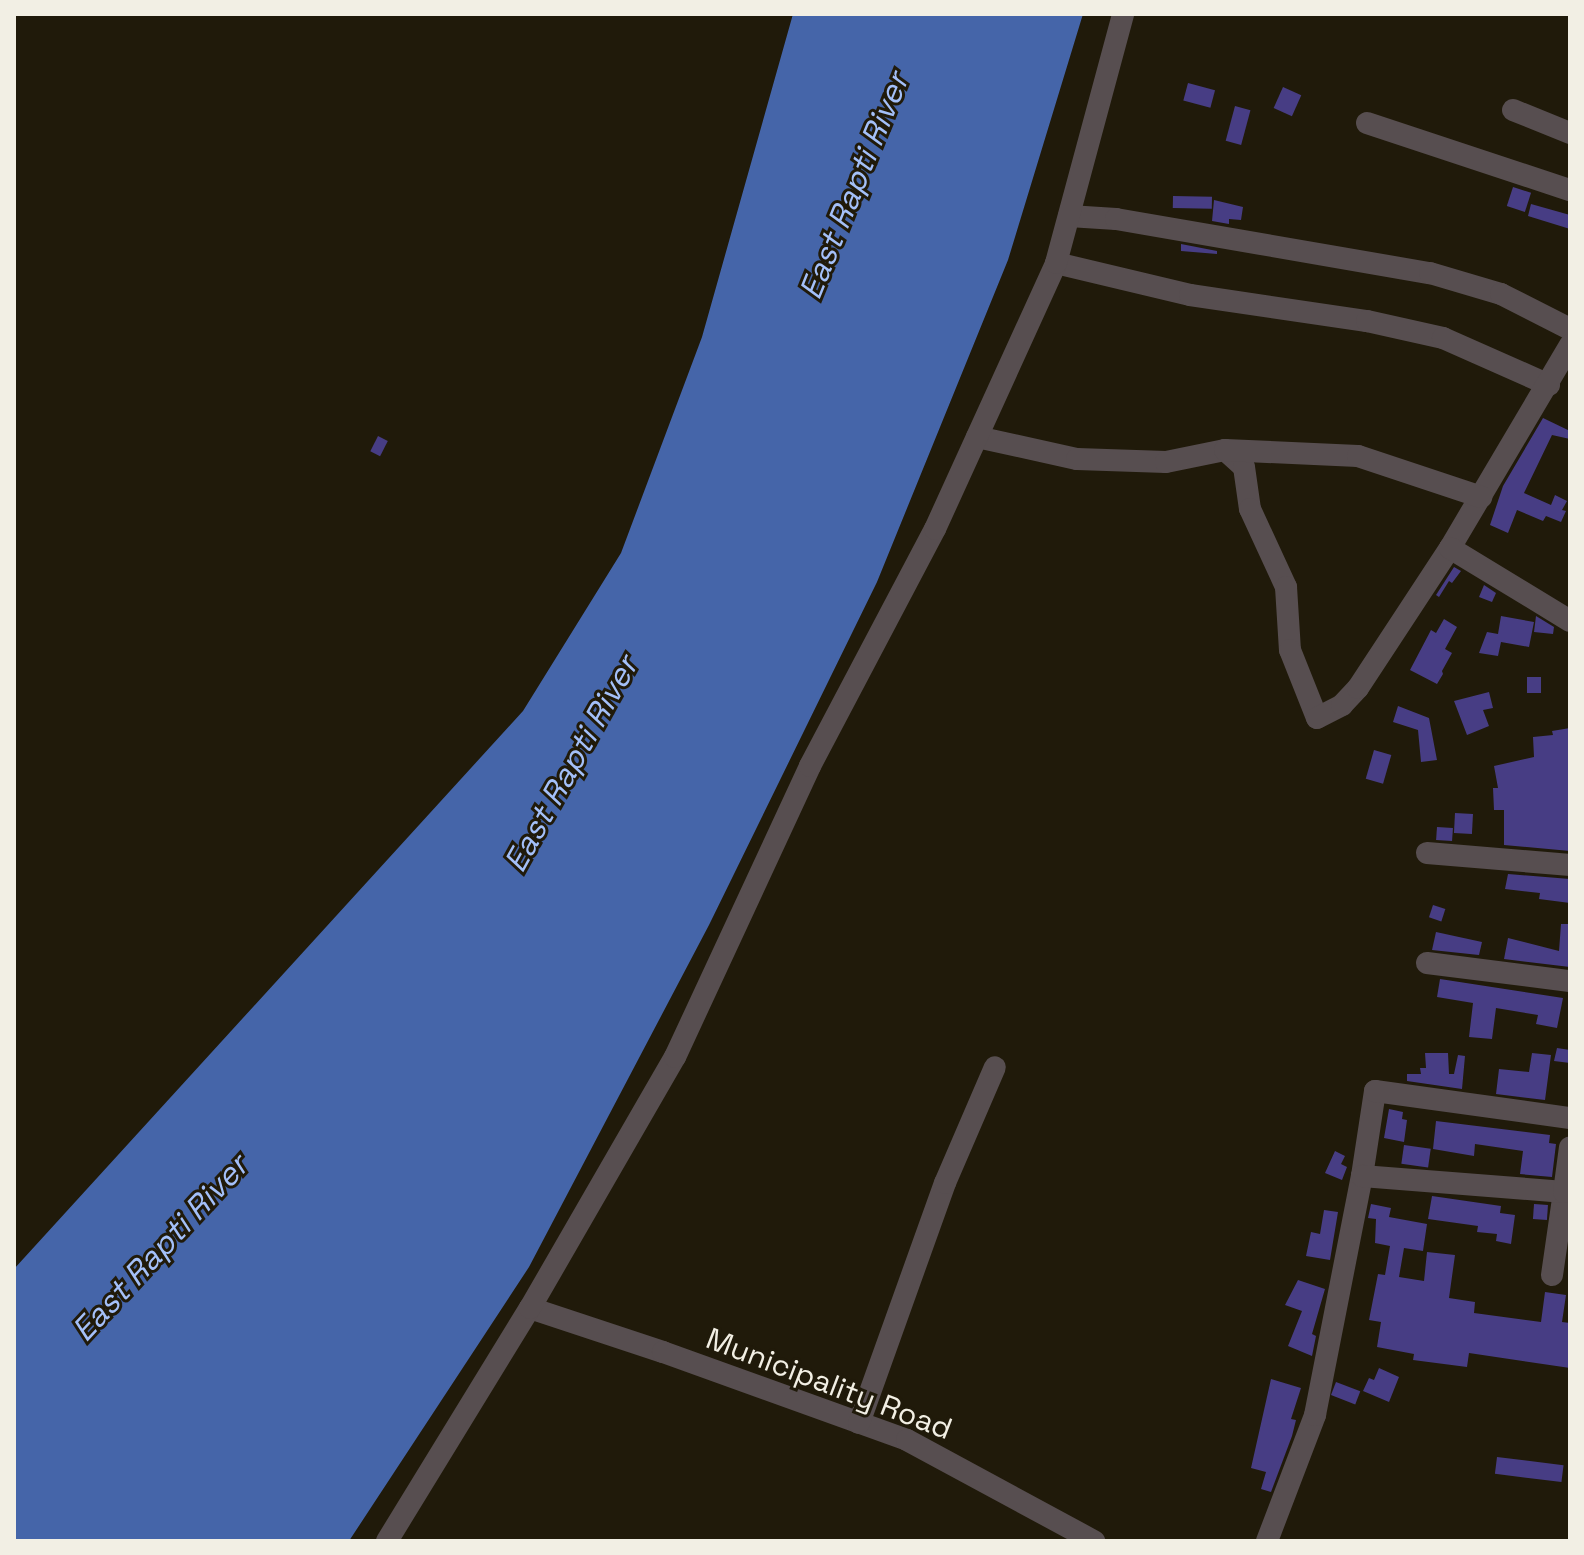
<!DOCTYPE html>
<html>
<head>
<meta charset="utf-8">
<style>
  body { margin:0 }
  #map { position:relative; width:1584px; height:1555px; overflow:hidden; background:#201a0a; font-family:"Space Grotesk",sans-serif }
  div>[style] { position:absolute }
  [style*='--x'] { left:calc(var(--x)*1px); top:calc(var(--y)*1px); width:calc(var(--w)*1px); rotate:calc(var(--a)*1deg) }
  .water>* { inset:0; background:#4565a9 }
  .building>* { inset:0; background:#473d84; transform-origin:0 0 }
  .minor>* { height:22px; margin:-11px; padding:0 11px; transform-origin:11px; border-radius:11px; background:#574e50 }
  span { translate:-50% -50%; white-space:nowrap; text-align:center; line-height:1.15; -webkit-text-stroke:6px #201a0a; paint-order:stroke }
  .street-label { font-size:30px; color:#f2efe4 }
  .water-label { font-size:32px; color:#a4c0f9; font-style:italic }
  .frame { position:absolute; inset:0; border:16px solid #f2efe4; pointer-events:none }
</style>
</head>
<body>
<div id="map">
  <div class="water">
    <div style="clip-path:polygon(793px 14px,1083px 14px,1008px 260px,877px 582px,709px 925px,529px 1267px,349px 1541px,14px 1541px,14px 1269px,523px 711px,621px 553px,702px 337px)"></div>
  </div>
  <div class="building">
    <div style="left:1188px;top:83px;width:28px;height:18px;rotate:15deg"></div>
    <div style="left:1283px;top:87px;width:20px;height:23px;rotate:24deg"></div>
    <div style="left:1235px;top:106px;width:16px;height:36px;rotate:15deg"></div>
    <div style="left:1513px;top:187px;width:19px;height:20px;rotate:18deg"></div>
    <div style="left:1173px;top:196px;width:39px;height:12px;rotate:1deg"></div>
    <div style="clip-path:polygon(1214px 200px,1243px 207px,1241px 220px,1229px 219px,1229px 224px,1212px 221px)"></div>
    <div style="clip-path:polygon(1531px 204px,1570px 215px,1570px 229px,1528px 216px)"></div>
    <div style="clip-path:polygon(1181px 244px,1217px 251px,1217px 254px,1181px 251px)"></div>
    <div style="clip-path:polygon(1543px 418px,1570px 431px,1570px 439px,1552px 435px,1524px 493px,1551px 505px,1555px 495px,1567px 501px,1562px 510px,1566px 511px,1561px 522px,1546px 516px,1543px 521px,1517px 510px,1508px 533px,1490px 525px,1503px 486px)"></div>
    <div style="left:378px;top:436px;width:11px;height:17px;rotate:27deg"></div>
    <div style="clip-path:polygon(1454px 567px,1461px 571px,1452px 583px,1449px 581px,1439px 597px,1436px 595px)"></div>
    <div style="clip-path:polygon(1484px 585px,1496px 593px,1492px 602px,1479px 597px)"></div>
    <div style="clip-path:polygon(1501px 616px,1534px 622px,1529px 647px,1501px 642px,1498px 656px,1479px 653px,1487px 632px,1498px 634px)"></div>
    <div style="clip-path:polygon(1536px 616px,1554px 627px,1553px 634px,1534px 632px)"></div>
    <div style="clip-path:polygon(1444px 619px,1457px 627px,1445px 649px,1452px 653px,1442px 671px,1440px 665px,1443px 674px,1437px 684px,1410px 670px,1431px 630px,1436px 633px)"></div>
    <div style="left:1527px;top:677px;width:14px;height:16px"></div>
    <div style="clip-path:polygon(1489px 692px,1493px 708px,1483px 710px,1489px 726px,1467px 735px,1454px 701px)"></div>
    <div style="clip-path:polygon(1398px 706px,1429px 718px,1437px 760px,1421px 762px,1418px 730px,1393px 722px)"></div>
    <div style="clip-path:polygon(1570px 728px,1570px 851px,1504px 845px,1504px 810px,1494px 810px,1493px 788px,1498px 788px,1494px 766px,1534px 757px,1533px 737px,1553px 735px,1552px 731px)"></div>
    <div style="left:1374px;top:750px;width:18px;height:30px;rotate:16deg"></div>
    <div style="left:1455px;top:813px;width:18px;height:20px;rotate:3deg"></div>
    <div style="left:1437px;top:827px;width:16px;height:13px;rotate:4deg"></div>
    <div style="clip-path:polygon(1508px 874px,1570px 879px,1570px 903px,1539px 899px,1540px 893px,1505px 889px)"></div>
    <div style="left:1433px;top:905px;width:13px;height:13px;rotate:18deg"></div>
    <div style="clip-path:polygon(1561px 924px,1570px 924px,1570px 967px,1504px 959px,1508px 938px,1559px 951px)"></div>
    <div style="clip-path:polygon(1436px 932px,1482px 942px,1479px 955px,1432px 950px)"></div>
    <div style="clip-path:polygon(1440px 979px,1563px 998px,1557px 1028px,1536px 1024px,1538px 1015px,1496px 1008px,1492px 1039px,1469px 1037px,1473px 1003px,1437px 997px)"></div>
    <div style="clip-path:polygon(1557px 1048px,1570px 1050px,1570px 1063px,1554px 1061px)"></div>
    <div style="clip-path:polygon(1425px 1053px,1448px 1053px,1449px 1074px,1454px 1074px,1458px 1055px,1465px 1056px,1462px 1089px,1407px 1081px,1407px 1074px,1421px 1074px,1420px 1068px,1426px 1068px)"></div>
    <div style="clip-path:polygon(1532px 1053px,1551px 1055px,1545px 1100px,1496px 1094px,1499px 1069px,1529px 1072px)"></div>
    <div style="clip-path:polygon(1389px 1109px,1403px 1112px,1402px 1119px,1407px 1120px,1404px 1142px,1384px 1138px)"></div>
    <div style="clip-path:polygon(1436px 1121px,1550px 1135px,1549px 1143px,1556px 1144px,1552px 1177px,1520px 1174px,1523px 1151px,1475px 1144px,1474px 1156px,1433px 1149px)"></div>
    <div style="left:1404px;top:1145px;width:27px;height:19px;rotate:8deg"></div>
    <div style="clip-path:polygon(1335px 1151px,1345px 1156px,1341px 1164px,1347px 1167px,1342px 1180px,1325px 1173px)"></div>
    <div style="clip-path:polygon(1432px 1196px,1501px 1206px,1500px 1213px,1515px 1215px,1511px 1244px,1496px 1241px,1497px 1234px,1477px 1232px,1478px 1226px,1428px 1219px)"></div>
    <div style="clip-path:polygon(1371px 1204px,1391px 1208px,1389px 1217px,1427px 1224px,1423px 1251px,1404px 1248px,1399px 1277px,1424px 1281px,1427px 1252px,1455px 1255px,1449px 1298px,1475px 1302px,1474px 1313px,1541px 1322px,1545px 1292px,1566px 1295px,1562px 1322px,1570px 1323px,1570px 1368px,1469px 1353px,1467px 1367px,1413px 1360px,1414px 1354px,1377px 1347px,1381px 1322px,1369px 1320px,1378px 1274px,1385px 1275px,1390px 1246px,1375px 1243px,1376px 1219px,1368px 1218px)"></div>
    <div style="left:1534px;top:1204px;width:14px;height:15px;rotate:4deg"></div>
    <div style="clip-path:polygon(1324px 1210px,1338px 1212px,1330px 1260px,1306px 1256px,1311px 1232px,1320px 1234px)"></div>
    <div style="clip-path:polygon(1298px 1280px,1325px 1289px,1312px 1334px,1316px 1336px,1312px 1356px,1288px 1346px,1302px 1311px,1285px 1305px)"></div>
    <div style="clip-path:polygon(1379px 1368px,1399px 1377px,1389px 1402px,1363px 1391px,1369px 1378px,1374px 1380px)"></div>
    <div style="clip-path:polygon(1271px 1379px,1301px 1388px,1291px 1419px,1296px 1420px,1292px 1436px,1271px 1492px,1261px 1489px,1266px 1472px,1251px 1468px)"></div>
    <div style="left:1336px;top:1382px;width:26px;height:14px;rotate:21deg"></div>
    <div style="left:1497px;top:1457px;width:67px;height:17px;rotate:7deg"></div>
  </div>
  <div class="minor">
    <div style="--x:1513;--y:110;--w:61;--a:22"></div>
    <div style="--x:1367;--y:123;--w:214;--a:18.3"></div>
    <div style="--x:1069;--y:216;--w:47;--a:3.7"></div>
    <div style="--x:1116;--y:219;--w:319;--a:9.8"></div>
    <div style="--x:1430;--y:273;--w:74;--a:16.5"></div>
    <div style="--x:1501;--y:294;--w:77;--a:26.9"></div>
    <div style="--x:1056;--y:263;--w:138;--a:13.4"></div>
    <div style="--x:1190;--y:295;--w:179;--a:8.4"></div>
    <div style="--x:1367;--y:321;--w:78;--a:12.6"></div>
    <div style="--x:1443;--y:338;--w:116;--a:23.9"></div>
    <div style="--x:977;--y:437;--w:102;--a:12.4"></div>
    <div style="--x:1077;--y:459;--w:89;--a:1.9"></div>
    <div style="--x:1166;--y:462;--w:60;--a:-11.5"></div>
    <div style="--x:1225;--y:450;--w:25;--a:42"></div>
    <div style="--x:1244;--y:467;--w:42;--a:81.9"></div>
    <div style="--x:1250;--y:509;--w:86;--a:65.2"></div>
    <div style="--x:1286;--y:587;--w:63;--a:86.4"></div>
    <div style="--x:1290;--y:650;--w:73;--a:68.3"></div>
    <div style="--x:1317;--y:718;--w:28;--a:-27"></div>
    <div style="--x:1342;--y:705;--w:23;--a:-47"></div>
    <div style="--x:1358;--y:688;--w:168;--a:-56.7"></div>
    <div style="--x:1450;--y:548;--w:236;--a:-59.4"></div>
    <div style="--x:1225;--y:450;--w:133;--a:2.6"></div>
    <div style="--x:1358;--y:456;--w:130;--a:18.4"></div>
    <div style="--x:1450;--y:548;--w:140;--a:31.3"></div>
    <div style="--x:1427;--y:853;--w:144;--a:4.8"></div>
    <div style="--x:1427;--y:963;--w:144;--a:7.2"></div>
    <div style="--x:1362;--y:1176;--w:86;--a:-81.3"></div>
    <div style="--x:1375;--y:1091;--w:197;--a:7.9"></div>
    <div style="--x:1552;--y:1275;--w:84;--a:-81.8"></div>
    <div style="--x:530;--y:1308;--w:140;--a:18.3"></div>
    <div style="--x:663;--y:1352;--w:259;--a:19.8"></div>
    <div style="--x:907;--y:1440;--w:213;--a:28.4"></div>
    <div style="--x:859;--y:1423;--w:255;--a:-70.3"></div>
    <div style="--x:945;--y:1183;--w:126;--a:-66.7"></div>
    <div style="--x:387;--y:1541;--w:273;--a:-58.5"></div>
    <div style="--x:530;--y:1308;--w:290;--a:-60"></div>
    <div style="--x:675;--y:1057;--w:321;--a:-65.1"></div>
    <div style="--x:810;--y:766;--w:268;--a:-62.2"></div>
    <div style="--x:935;--y:529;--w:292;--a:-65.5"></div>
    <div style="--x:1056;--y:263;--w:258;--a:-74.9"></div>
    <div style="--x:1267;--y:1541;--w:135;--a:-69.1"></div>
    <div style="--x:1315;--y:1415;--w:244;--a:-78.9"></div>
    <div style="--x:1362;--y:1176;--w:203;--a:4.5"></div>
    <div style="--x:1564;--y:1192;--w:45;--a:-82.4"></div>
  </div>
  <div class="street-label">
    <span style="left:829px;top:1384px;rotate:21deg">Municipality Road</span>
  </div>
  <div class="water-label">
    <span style="left:854px;top:186px;rotate:-68deg">East Rapti River</span>
    <span style="left:571px;top:764px;rotate:-61deg">East Rapti River</span>
    <span style="left:160px;top:1248px;rotate:-47deg">East Rapti River</span>
  </div>
  <div class="frame"></div>
</div>
</body>
</html>
